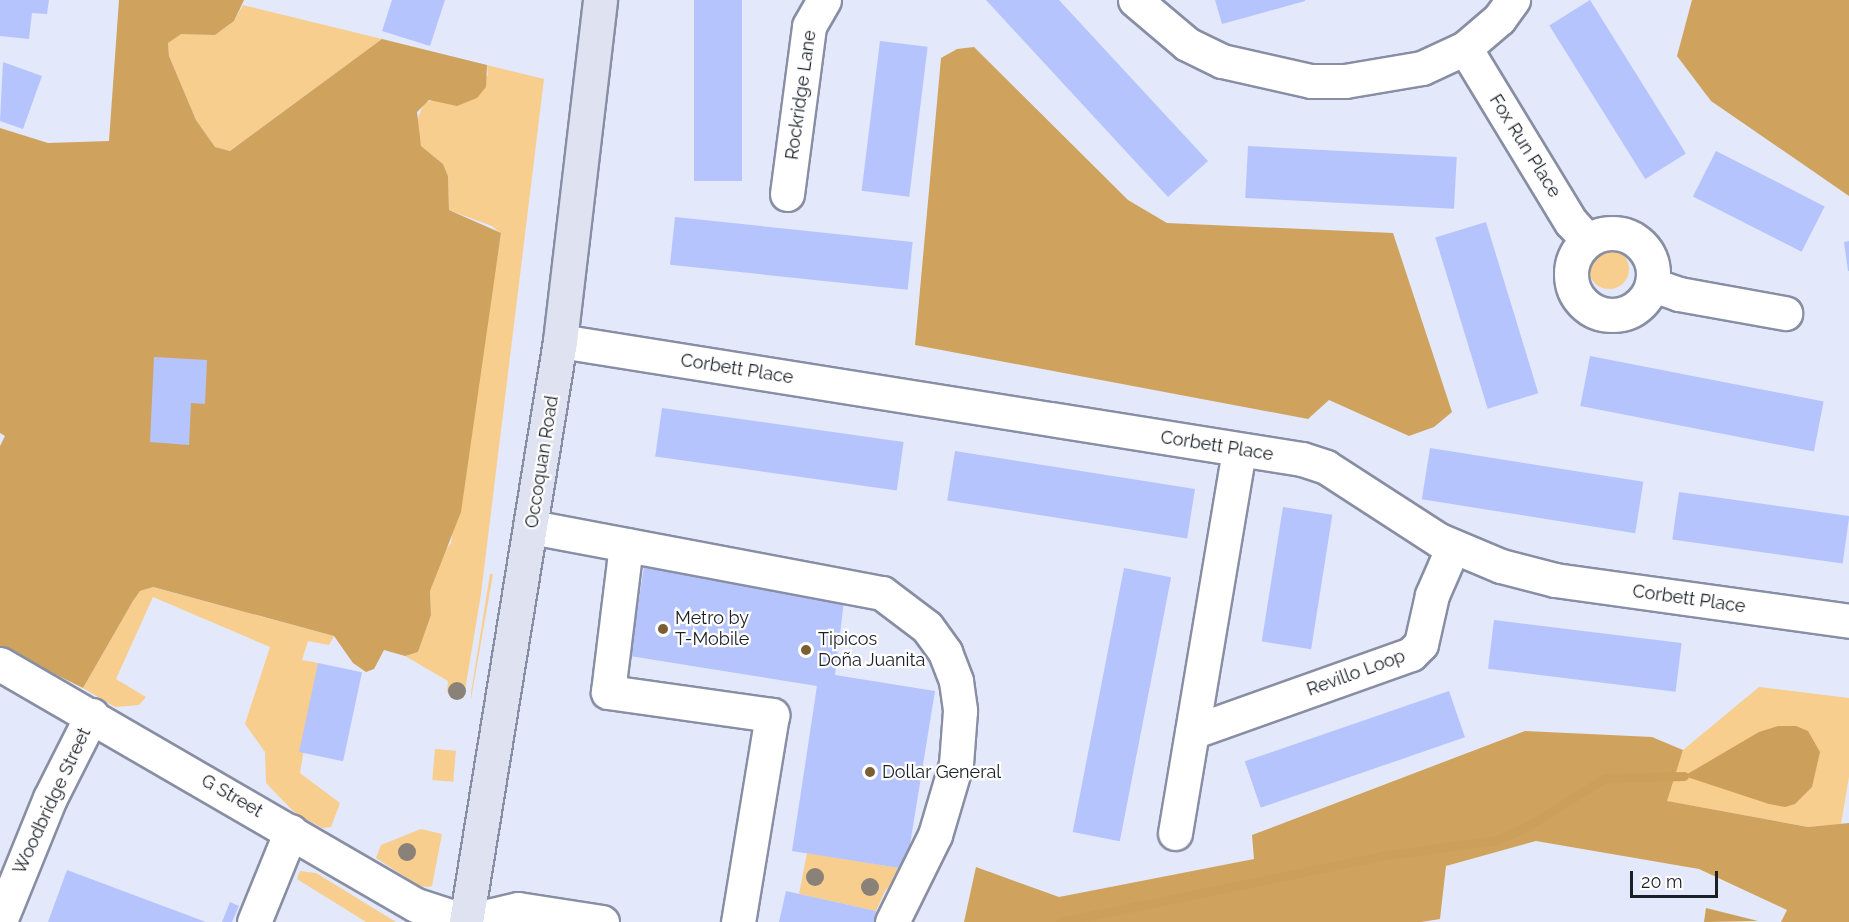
<!DOCTYPE html>
<html>
<head>
<meta charset="utf-8">
<style>
  body { margin:0 }
  #map { position:relative; width:1849px; height:922px; overflow:hidden; background:#e3e8fb; font-family:Raleway,sans-serif }
  div>[style] { position:absolute }
  [style*='--x'] { left:calc(var(--x)*1px); top:calc(var(--y)*1px); width:calc(var(--w)*1px); rotate:calc(var(--a)*1deg) }
  .green>* { inset:0; background:#f7ce8e; transform-origin:0 0 }
  .round { border-radius:50% }
  .forest>* { inset:0; background:#cfa35d }
  .water>* { inset:0; background:#cca05a }
  .stream>* { height:9px; margin:-4.5px; padding:0 4.5px; transform-origin:4.5px; border-radius:4.5px; background:#cca05a }
  .building>* { inset:0; background:#b6c4fd; transform-origin:0 0 }
  .roads { filter:drop-shadow(2px 0 #888ea3) drop-shadow(-2px 0 #888ea3) drop-shadow(0 2px #888ea3) drop-shadow(0 -2px #888ea3) }
  .minor>* { height:33px; margin:-16.5px; padding:0 16.5px; transform-origin:16.5px; border-radius:16.5px; background:#fff }
  .minor>.ring { margin:-16.5px; padding:0; box-sizing:content-box; background:none; border:33px solid #fff; border-radius:50% }
  .major>* { height:33px; margin:-16.5px; padding:0 16.5px; transform-origin:16.5px; border-radius:16.5px; background:#dfe2f1 }
  .trees>* { width:18px; height:18px; margin:-9px; border-radius:50%; background:#8a8279 }
  .dots>* { width:16px; height:16px; translate:-50% -50%; box-sizing:border-box; border:3px solid #fff; border-radius:50% }
  span { translate:-50% -50%; white-space:nowrap; text-align:center; line-height:1.15; -webkit-text-stroke:4.5px #fff; paint-order:stroke }
  .street-label { font-size:18px; color:#1d1f27 }
  .poi-label { font-size:18px; color:#1d1f27 }
  .left { translate:0 -50%; text-align:left }
  .scale { position:absolute; left:1630px; top:871px; width:88px; height:27px; box-sizing:border-box; border:3px solid #1d1f27; border-top:0; padding-left:8px; font-size:18px; line-height:21px; white-space:nowrap; color:#1d1f27; -webkit-text-stroke:4px #fff; paint-order:stroke }
</style>
</head>
<body>
<div id="map">
  <div class="green">
    <div style="clip-path:polygon(243px 5px,382px 39px,230px 151px,215px 147px,196px 120px,169px 56px,168px 43px,181px 33px,215px 35px,234px 21px)"></div>
    <div style="clip-path:polygon(487px 65px,544px 79px,481px 594px,464px 696px,447px 692px,448px 681px,405px 656px,418px 652px,431px 615px,430px 591px,443px 553px,451px 543px,501px 234px,492px 226px,449px 210px,448px 176px,443px 164px,421px 146px,416px 123px,424px 103px,437px 99px,446px 103px,488px 75px)"></div>
    <div class="round" style="left:1589px;top:249px;width:40px;height:40px"></div>
    <div style="clip-path:polygon(490px 574px,493px 574px,471px 699px,471px 693px)"></div>
    <div style="clip-path:polygon(152px 587px,334px 636px,329px 645px,308px 641px,302px 660px,318px 663px,300px 773px,340px 803px,331px 827px,322px 828px,296px 814px,266px 783px,265px 752px,245px 724px,270px 647px,153px 597px,116px 679px,146px 697px,139px 705px,115px 707px,83px 688px,133px 601px,140px 591px)"></div>
    <div style="clip-path:polygon(1759px 687px,1849px 698px,1849px 777px,1841px 824px,1808px 827px,1666px 801px,1683px 750px)"></div>
    <div style="left:435px;top:749px;width:21px;height:31px;rotate:5deg"></div>
    <div style="clip-path:polygon(421px 829px,442px 834px,432px 886px,428px 887px,419px 886px,376px 858px,381px 845px)"></div>
    <div style="clip-path:polygon(807px 853px,906px 869px,885px 891px,876px 911px,799px 894px)"></div>
    <div style="clip-path:polygon(300px 871px,316px 873px,396px 922px,366px 922px,297px 879px)"></div>
  </div>
  <div class="forest">
    <div style="clip-path:polygon(119px 0,244px 0,234px 21px,215px 35px,181px 34px,168px 43px,169px 56px,196px 120px,215px 147px,230px 151px,382px 39px,487px 65px,486px 87px,477px 98px,457px 106px,429px 100px,417px 112px,421px 146px,443px 164px,448px 176px,449px 210px,501px 233px,461px 512px,430px 591px,431px 615px,418px 652px,405px 656px,384px 650px,374px 669px,366px 672px,353px 663px,334px 636px,153px 587px,140px 591px,133px 601px,83px 688px,0 647px,0 446px,5px 436px,0 433px,0 128px,48px 143px,109px 141px)"></div>
    <div style="clip-path:polygon(1692px 0,1849px 0,1849px 196px,1711px 101px,1677px 56px)"></div>
    <div style="clip-path:polygon(974px 47px,1128px 200px,1167px 223px,1393px 233px,1452px 412px,1434px 427px,1409px 436px,1329px 400px,1308px 419px,915px 345px,941px 58px,957px 49px)"></div>
    <div style="clip-path:polygon(1525px 731px,1652px 737px,1683px 750px,1667px 801px,1808px 827px,1849px 823px,1849px 922px,1781px 922px,1787px 910px,1699px 869px,1536px 841px,1446px 866px,1440px 919px,1421px 922px,964px 922px,976px 867px,1059px 897px,1254px 859px,1252px 835px)"></div>
  </div>
  <div class="water">
    <div style="clip-path:polygon(1778px 726px,1796px 726px,1808px 731px,1820px 752px,1812px 787px,1795px 804px,1785px 807px,1769px 804px,1684px 776px,1759px 732px)"></div>
    <div style="clip-path:polygon(1706px 908px,1758px 921px,1704px 922px)"></div>
  </div>
  <div class="stream">
    <div style="--x:1060;--y:922;--w:328;--a:-11.6"></div>
    <div style="--x:1381;--y:856;--w:117;--a:-7.9"></div>
    <div style="--x:1497;--y:840;--w:32;--a:-24"></div>
    <div style="--x:1526;--y:827;--w:93;--a:-31.8"></div>
    <div style="--x:1605;--y:778;--w:79;--a:-1.5"></div>
  </div>
  <div class="building">
    <div style="clip-path:polygon(0 0,49px 0,47px 14px,32px 13px,29px 39px,0 36px)"></div>
    <div style="clip-path:polygon(392px 0,445px 0,430px 46px,382px 31px)"></div>
    <div style="left:694px;top:0;width:48px;height:181px"></div>
    <div style="clip-path:polygon(986px 0,1059px 0,1208px 161px,1168px 197px)"></div>
    <div style="clip-path:polygon(1215px 0,1305px 0,1305px 1px,1222px 24px)"></div>
    <div style="left:1590px;top:0;width:181px;height:48px;rotate:58deg"></div>
    <div style="left:880px;top:41px;width:48px;height:151px;rotate:7deg"></div>
    <div style="clip-path:polygon(3px 62px,42px 76px,23px 129px,0 121px)"></div>
    <div style="left:1248px;top:146px;width:209px;height:52px;rotate:3deg"></div>
    <div style="left:1716px;top:151px;width:122px;height:51px;rotate:27deg"></div>
    <div style="left:675px;top:217px;width:239px;height:48px;rotate:6deg"></div>
    <div style="left:1486px;top:222px;width:179px;height:53px;rotate:73deg"></div>
    <div style="clip-path:polygon(1849px 241px,1849px 271px,1848px 271px,1844px 242px)"></div>
    <div style="left:1590px;top:356px;width:238px;height:51px;rotate:11deg"></div>
    <div style="clip-path:polygon(154px 357px,207px 360px,205px 404px,191px 403px,189px 445px,150px 442px)"></div>
    <div style="left:662px;top:408px;width:244px;height:49px;rotate:8deg"></div>
    <div style="left:1430px;top:448px;width:216px;height:52px;rotate:9deg"></div>
    <div style="left:955px;top:451px;width:243px;height:50px;rotate:9deg"></div>
    <div style="left:1679px;top:492px;width:172px;height:48px;rotate:8deg"></div>
    <div style="left:1283px;top:507px;width:50px;height:136px;rotate:9deg"></div>
    <div style="clip-path:polygon(645px 560px,845px 593px,835px 675px,935px 691px,906px 869px,792px 851px,817px 686px,630px 656px)"></div>
    <div style="left:1124px;top:568px;width:48px;height:269px;rotate:11deg"></div>
    <div style="left:1494px;top:620px;width:189px;height:49px;rotate:7deg"></div>
    <div style="left:318px;top:663px;width:45px;height:91px;rotate:12deg"></div>
    <div style="left:1449px;top:691px;width:49px;height:216px;rotate:71deg"></div>
    <div style="clip-path:polygon(67px 870px,206px 922px,48px 922px)"></div>
    <div style="clip-path:polygon(786px 891px,876px 911px,874px 922px,779px 922px)"></div>
    <div style="clip-path:polygon(230px 902px,239px 906px,232px 922px,222px 922px)"></div>
  </div>
  <div class="roads">
    <div class="minor">
      <div style="--x:1135;--y:0;--w:68;--a:40.2"></div>
      <div style="--x:1187;--y:44;--w:39;--a:26"></div>
      <div style="--x:1222;--y:61;--w:91;--a:12.7"></div>
      <div style="--x:1311;--y:81;--w:34;--a:0"></div>
      <div style="--x:1345;--y:81;--w:78;--a:-9.6"></div>
      <div style="--x:1422;--y:68;--w:47;--a:-24.9"></div>
      <div style="--x:1465;--y:48;--w:45;--a:-40.5"></div>
      <div style="--x:1499;--y:19;--w:24;--a:-54"></div>
      <div style="--x:1465;--y:48;--w:204;--a:58.7"></div>
      <div style="--x:1571;--y:222;--w:25;--a:48"></div>
      <div style="--x:787;--y:194;--w:169;--a:-82.5"></div>
      <div style="--x:809;--y:26;--w:30;--a:-60"></div>
      <div class="ring" style="left:1571px;top:233px;width:49px;height:49px"></div>
      <div style="--x:1653;--y:285;--w:28;--a:19"></div>
      <div style="--x:1679;--y:294;--w:108;--a:10.2"></div>
      <div style="--x:560;--y:341;--w:751;--a:9.04"></div>
      <div style="--x:1302;--y:459;--w:25;--a:18"></div>
      <div style="--x:1326;--y:467;--w:135;--a:32.9"></div>
      <div style="--x:1439;--y:540;--w:67;--a:22.8"></div>
      <div style="--x:1501;--y:566;--w:56;--a:14.5"></div>
      <div style="--x:1555;--y:580;--w:297;--a:7.9"></div>
      <div style="--x:532;--y:527;--w:356;--a:10.7"></div>
      <div style="--x:882;--y:593;--w:56;--a:37.1"></div>
      <div style="--x:927;--y:627;--w:31;--a:54"></div>
      <div style="--x:945;--y:652;--w:31;--a:69"></div>
      <div style="--x:956;--y:681;--w:30;--a:82"></div>
      <div style="--x:960;--y:711;--w:53;--a:94.3"></div>
      <div style="--x:956;--y:764;--w:74;--a:106.5"></div>
      <div style="--x:935;--y:835;--w:97;--a:116.3"></div>
      <div style="--x:626;--y:545;--w:148;--a:97"></div>
      <div style="--x:608;--y:692;--w:166;--a:8"></div>
      <div style="--x:772;--y:715;--w:210;--a:99.3"></div>
      <div style="--x:0;--y:664;--w:481;--a:30.1"></div>
      <div style="--x:416;--y:905;--w:56;--a:17.8"></div>
      <div style="--x:1192;--y:732;--w:232;--a:-19.6"></div>
      <div style="--x:1411;--y:654;--w:14;--a:-45"></div>
      <div style="--x:1421;--y:644;--w:50;--a:-77.3"></div>
      <div style="--x:1432;--y:595;--w:52;--a:-66.4"></div>
      <div style="--x:1175;--y:833;--w:387;--a:-80.5"></div>
      <div style="--x:0;--y:921;--w:133;--a:-67.9"></div>
      <div style="--x:50;--y:798;--w:93;--a:-63.2"></div>
      <div style="--x:467;--y:921;--w:52;--a:-13.2"></div>
      <div style="--x:518;--y:909;--w:85;--a:8.8"></div>
      <div style="--x:254;--y:922;--w:98;--a:-67.9"></div>
    </div>
    <div class="major">
      <div style="--x:466;--y:922;--w:589;--a:-80.81"></div>
      <div style="--x:560;--y:341;--w:343;--a:-83.3"></div>
    </div>
  </div>
  <div class="trees">
    <div style="left:457px;top:691px"></div>
    <div style="left:407px;top:852px"></div>
    <div style="left:815px;top:877px"></div>
    <div style="left:870px;top:887px"></div>
  </div>
  <div class="dots">
    <div style="left:663px;top:629px;background:#7b5f32"></div>
    <div style="left:806px;top:650px;background:#7b5f32"></div>
    <div style="left:870px;top:772px;background:#7b5f32"></div>
  </div>
  <div class="street-label">
    <span style="left:801px;top:95px;rotate:-82deg">Rockridge Lane</span>
    <span style="left:1525px;top:146px;rotate:58deg">Fox Run Place</span>
    <span style="left:737px;top:369px;rotate:9deg">Corbett Place</span>
    <span style="left:1217px;top:446px;rotate:9deg">Corbett Place</span>
    <span style="left:542px;top:462px;rotate:-81deg">Occoquan Road</span>
    <span style="left:1689px;top:599px;rotate:8deg">Corbett Place</span>
    <span style="left:1356px;top:673px;rotate:-20deg">Revillo Loop</span>
    <span style="left:232px;top:796px;rotate:30deg">G Street</span>
    <span style="left:52px;top:801px;rotate:-65deg">Woodbridge Street</span>
  </div>
  <div class="poi-label">
    <span class="left" style="left:675px;top:629px">Metro by<br>T-Mobile</span>
    <span class="left" style="left:818px;top:650px">Tipicos<br>Doña Juanita</span>
    <span class="left" style="left:882px;top:772px">Dollar General</span>
  </div>
  <div class="scale">20 m</div>
</div>
</body>
</html>
